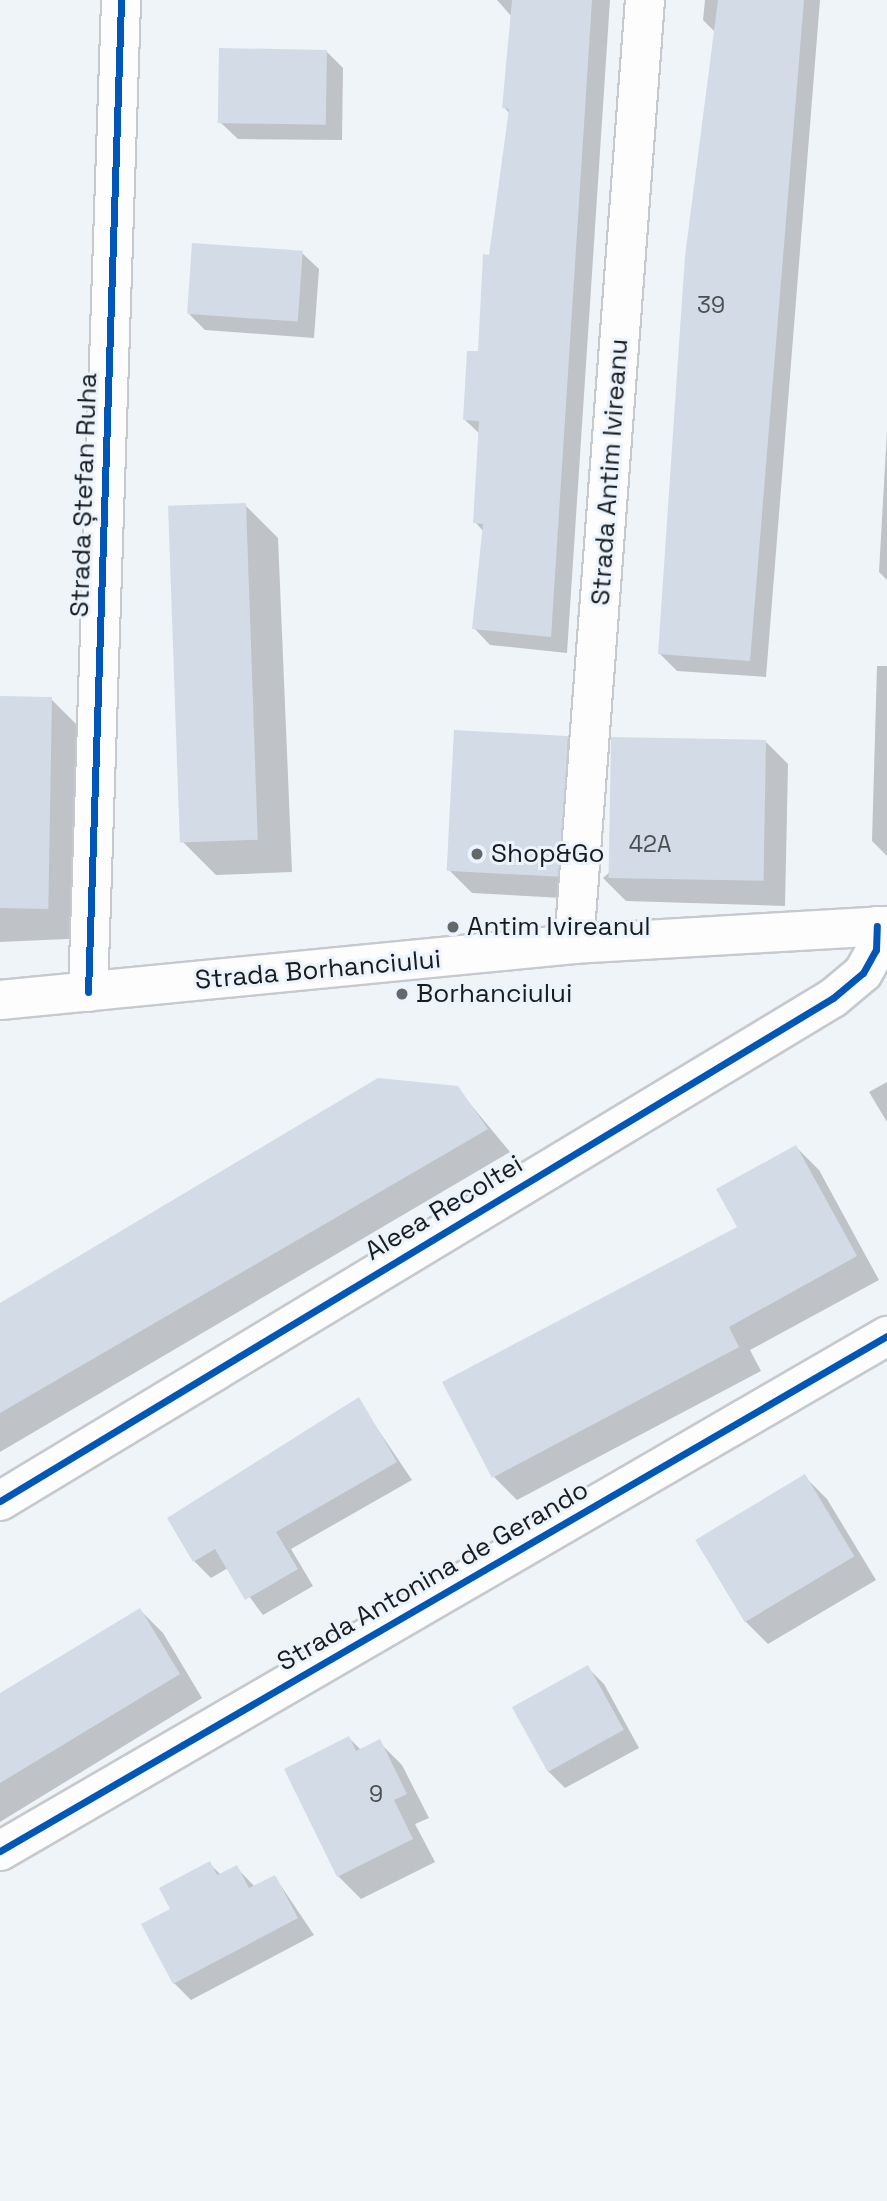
<!DOCTYPE html>
<html>
<head>
<meta charset="utf-8">
<style>
  body { margin:0 }
  #map { position:relative; width:887px; height:2201px; overflow:hidden; background:#eff4f9; font-family:"Space Grotesk",sans-serif }
  div>[style] { position:absolute }
  [style*='--x'] { left:calc(var(--x)*1px); top:calc(var(--y)*1px); width:calc(var(--w)*1px); rotate:calc(var(--a)*1deg) }
  .shadow>* { inset:0; background:#0003 }
  .building>* { inset:0; background:#d3dce6; transform-origin:0 0 }
  .roads { filter:drop-shadow(2px 0 #c6c9cd) drop-shadow(-2px 0 #c6c9cd) drop-shadow(0 2px #c6c9cd) drop-shadow(0 -2px #c6c9cd) }
  .street>* { height:38px; margin:-19px; padding:0 19px; transform-origin:19px; border-radius:19px; background:#fdfdfe }
  .secondary>* { height:38px; margin:-19px; padding:0 19px; transform-origin:19px; border-radius:19px; background:#fdfdfe }
  .cycleway>* { height:7px; margin:-3.5px; padding:0 3.5px; transform-origin:3.5px; border-radius:3.5px; background:#0057b8 }
  .dots>* { width:19px; height:19px; translate:-50% -50%; box-sizing:border-box; border:4px solid #ebf4fd; border-radius:50% }
  span { translate:-50% -50%; white-space:nowrap; text-align:center; line-height:1.15; -webkit-text-stroke:6px #ebf4fd; paint-order:stroke }
  .number-label { font-size:23px; color:#4a4e53 }
  .number-label span { -webkit-text-stroke-width:0 }
  .street-label { font-size:26px; color:#191c1f }
  .poi-label { font-size:26px; color:#191c1f }
  .left { translate:0 -50%; text-align:left }
</style>
</head>
<body>
<div id="map">
  <div class="shadow">
    <div style="clip-path:polygon(497px 0,610px 0,567px 653px,490px 645px,474px 628px,484px 532px,475px 522px,480px 434px,465px 420px,480px 353px,510px 114px,504px 107px,512px 17px)"></div>
    <div style="clip-path:polygon(705px 0,820px 0,766px 677px,677px 671px,660px 654px,716px 33px,703px 20px)"></div>
    <div style="clip-path:polygon(326px 51px,343px 68px,342px 140px,238px 139px,221px 123px)"></div>
    <div style="clip-path:polygon(302px 253px,319px 269px,314px 338px,205px 330px,188px 313px)"></div>
    <div style="clip-path:polygon(887px 431px,887px 580px,879px 572px)"></div>
    <div style="clip-path:polygon(245px 505px,278px 538px,292px 872px,216px 875px,183px 842px)"></div>
    <div style="clip-path:polygon(877px 666px,887px 666px,887px 856px,872px 841px)"></div>
    <div style="clip-path:polygon(51px 699px,84px 732px,89px 938px,0 942px,0 764px)"></div>
    <div style="clip-path:polygon(567px 737px,590px 760px,580px 899px,472px 893px,449px 870px)"></div>
    <div style="clip-path:polygon(765px 741px,788px 764px,785px 906px,626px 901px,603px 878px)"></div>
    <div style="clip-path:polygon(887px 1082px,887px 1122px,869px 1092px)"></div>
    <div style="clip-path:polygon(457px 1088px,510px 1152px,0 1452px,0 1306px)"></div>
    <div style="clip-path:polygon(796px 1147px,819px 1170px,879px 1280px,750px 1350px,761px 1371px,517px 1500px,494px 1477px,739px 1227px)"></div>
    <div style="clip-path:polygon(358px 1400px,412px 1480px,291px 1549px,313px 1586px,263px 1615px,228px 1568px,211px 1578px,194px 1561px,170px 1519px)"></div>
    <div style="clip-path:polygon(804px 1476px,827px 1499px,876px 1580px,768px 1644px,745px 1621px)"></div>
    <div style="clip-path:polygon(140px 1610px,163px 1633px,202px 1698px,0 1822px,0 1696px)"></div>
    <div style="clip-path:polygon(587px 1667px,604px 1684px,639px 1748px,565px 1788px,548px 1771px,513px 1707px)"></div>
    <div style="clip-path:polygon(349px 1738px,361px 1750px,379px 1742px,402px 1765px,429px 1818px,415px 1824px,435px 1862px,361px 1899px,338px 1876px)"></div>
    <div style="clip-path:polygon(209px 1863px,221px 1875px,236px 1867px,255px 1887px,275px 1877px,314px 1935px,191px 2000px,174px 1983px,172px 1909px)"></div>
  </div>
  <div class="building">
    <div style="clip-path:polygon(512px 0,592px 0,551px 637px,472px 629px,483px 524px,473px 523px,479px 421px,463px 420px,467px 351px,478px 351px,483px 254px,489px 255px,509px 109px,502px 108px)"></div>
    <div style="clip-path:polygon(718px 0,804px 0,750px 661px,658px 654px,685px 256px)"></div>
    <div style="left:219px;top:48px;width:108px;height:75px;rotate:1deg"></div>
    <div style="left:192px;top:243px;width:111px;height:71px;rotate:4deg"></div>
    <div style="left:246px;top:503px;width:337px;height:78px;rotate:88deg"></div>
    <div style="left:0;top:696px;width:52px;height:212px;rotate:1deg"></div>
    <div style="left:454px;top:730px;width:114px;height:141px;rotate:3deg"></div>
    <div style="left:611px;top:737px;width:155px;height:141px;rotate:1deg"></div>
    <div style="clip-path:polygon(378px 1078px,458px 1086px,488px 1129px,0 1413px,0 1303px)"></div>
    <div style="clip-path:polygon(796px 1145px,857px 1256px,729px 1327px,739px 1347px,492px 1478px,442px 1382px,737px 1227px,716px 1189px)"></div>
    <div style="clip-path:polygon(359px 1397px,397px 1462px,276px 1532px,298px 1569px,245px 1600px,215px 1549px,193px 1562px,167px 1518px)"></div>
    <div style="left:805px;top:1474px;width:96px;height:128px;rotate:59deg"></div>
    <div style="clip-path:polygon(140px 1608px,180px 1674px,0 1783px,0 1693px)"></div>
    <div style="left:588px;top:1665px;width:74px;height:87px;rotate:61deg"></div>
    <div style="clip-path:polygon(349px 1736px,356px 1751px,380px 1739px,407px 1794px,394px 1800px,413px 1839px,337px 1877px,284px 1769px)"></div>
    <div style="clip-path:polygon(210px 1861px,217px 1875px,237px 1865px,249px 1888px,275px 1875px,298px 1918px,173px 1984px,141px 1924px,170px 1909px,159px 1888px)"></div>
  </div>
  <div class="roads">
    <div class="street">
      <div style="--x:574;--y:944;--w:947;--a:-85.7"></div>
      <div style="--x:88;--y:992;--w:993;--a:-88.09"></div>
      <div style="--x:0;--y:1501;--w:973;--a:-31.13"></div>
      <div style="--x:833;--y:998;--w:39;--a:-40"></div>
      <div style="--x:863;--y:973;--w:26;--a:-61"></div>
      <div style="--x:876;--y:950;--w:24;--a:-88"></div>
      <div style="--x:0;--y:1851;--w:1026;--a:-30.14"></div>
    </div>
    <div class="secondary">
      <div style="--x:0;--y:1000;--w:577;--a:-5.57"></div>
      <div style="--x:574;--y:944;--w:314;--a:-3.3"></div>
    </div>
  </div>
  <div class="cycleway">
    <div style="--x:88;--y:992;--w:993;--a:-88.09"></div>
    <div style="--x:0;--y:1501;--w:973;--a:-31.13"></div>
    <div style="--x:833;--y:998;--w:39;--a:-40"></div>
    <div style="--x:863;--y:973;--w:26;--a:-61"></div>
    <div style="--x:876;--y:950;--w:24;--a:-88"></div>
    <div style="--x:0;--y:1851;--w:1026;--a:-30.14"></div>
  </div>
  <div class="dots">
    <div style="left:477px;top:854px;background:#64686b"></div>
    <div style="left:453px;top:927px;background:#64686b"></div>
    <div style="left:402px;top:994px;background:#64686b"></div>
  </div>
  <div class="number-label">
    <span style="left:711px;top:305px">39</span>
    <span style="left:650px;top:844px">42A</span>
    <span style="left:376px;top:1794px">9</span>
  </div>
  <div class="street-label">
    <span style="left:610px;top:472px;rotate:-86deg">Strada Antim Ivireanu</span>
    <span style="left:84px;top:495px;rotate:-88deg">Strada Ștefan Ruha</span>
    <span style="left:318px;top:970px;rotate:-5deg">Strada Borhanciului</span>
    <span style="left:444px;top:1208px;rotate:-31deg">Aleea Recoltei</span>
    <span style="left:433px;top:1576px;rotate:-30deg">Strada Antonina de Gerando</span>
  </div>
  <div class="poi-label">
    <span class="left" style="left:491px;top:854px">Shop&amp;Go</span>
    <span class="left" style="left:467px;top:927px">Antim Ivireanul</span>
    <span class="left" style="left:416px;top:994px">Borhanciului</span>
  </div>
</div>
</body>
</html>
